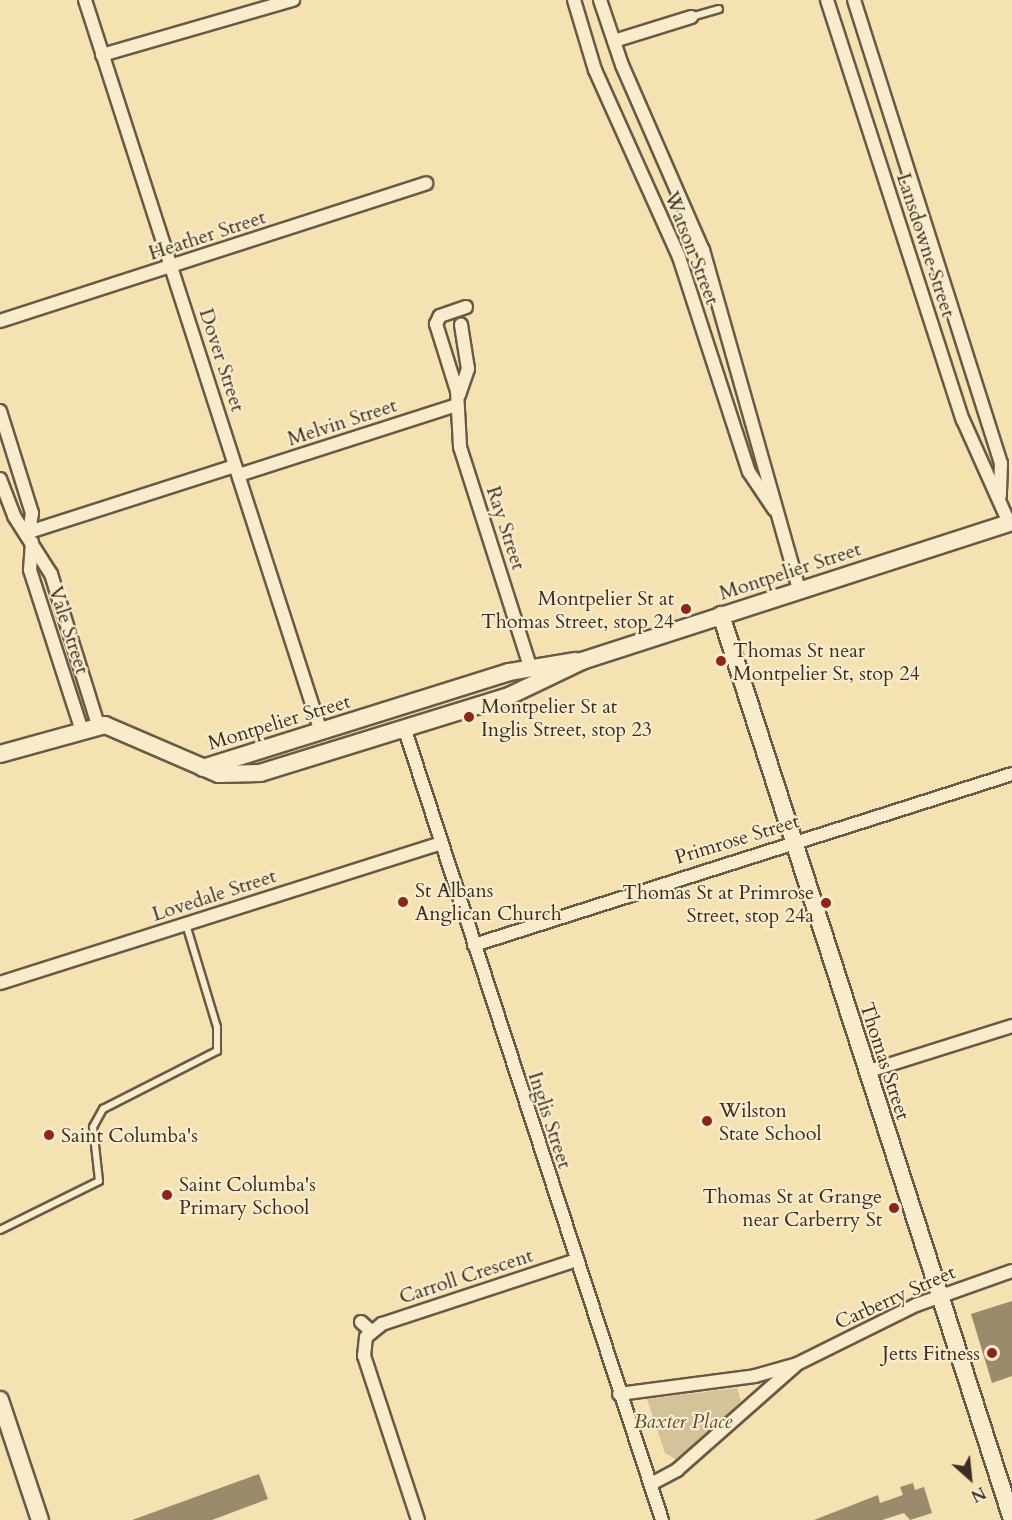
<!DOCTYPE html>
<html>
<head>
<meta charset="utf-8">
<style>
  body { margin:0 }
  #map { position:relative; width:1012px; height:1520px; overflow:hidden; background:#f4e2b0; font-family:Cardo,serif }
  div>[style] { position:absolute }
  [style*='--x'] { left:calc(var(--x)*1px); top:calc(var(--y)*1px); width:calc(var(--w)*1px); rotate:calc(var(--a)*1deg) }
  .green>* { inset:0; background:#d4c398 }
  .building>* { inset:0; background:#9a8b6d }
  .roads { filter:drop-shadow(2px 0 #685a47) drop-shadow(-2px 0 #685a47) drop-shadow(0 2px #685a47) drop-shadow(0 -2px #685a47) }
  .lane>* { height:6px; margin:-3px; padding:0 3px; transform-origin:3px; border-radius:3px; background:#f8eccc }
  .street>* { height:12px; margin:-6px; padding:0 6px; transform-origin:6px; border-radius:6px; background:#f8eccc }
  .secondary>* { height:16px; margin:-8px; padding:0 8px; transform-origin:8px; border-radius:8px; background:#f8eccc }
  .dots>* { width:16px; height:16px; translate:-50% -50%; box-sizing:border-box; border:3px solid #f8eccc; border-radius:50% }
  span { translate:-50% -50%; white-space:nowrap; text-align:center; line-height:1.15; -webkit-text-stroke:4.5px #f8eccc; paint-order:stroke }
  .street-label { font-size:20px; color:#392d24 }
  .poi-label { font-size:20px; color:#392d24 }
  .right { translate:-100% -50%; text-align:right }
  .left { translate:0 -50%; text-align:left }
  .park-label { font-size:20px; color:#584b3b; font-style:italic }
  .north { position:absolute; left:940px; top:1448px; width:60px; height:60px; -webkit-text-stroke:4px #f8eccc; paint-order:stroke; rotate:153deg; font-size:16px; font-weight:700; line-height:24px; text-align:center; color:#392d24 }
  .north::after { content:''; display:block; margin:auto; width:21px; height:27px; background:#392d24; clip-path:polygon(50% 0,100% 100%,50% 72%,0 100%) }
</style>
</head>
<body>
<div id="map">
  <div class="green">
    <div style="clip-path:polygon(737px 1388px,741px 1401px,679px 1461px,665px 1453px,647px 1399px)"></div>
  </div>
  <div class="building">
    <div style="clip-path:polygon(1012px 1301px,1012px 1376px,992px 1383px,971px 1314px)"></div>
    <div style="clip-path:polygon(259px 1474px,268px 1499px,212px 1520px,132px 1520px)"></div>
    <div style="clip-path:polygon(913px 1483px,915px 1490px,924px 1487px,932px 1513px,910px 1520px,904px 1513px,882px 1520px,814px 1520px,878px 1495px,880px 1503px,903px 1495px,900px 1487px)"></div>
  </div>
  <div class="roads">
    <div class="lane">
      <div style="--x:691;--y:17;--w:29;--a:-16"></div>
      <div style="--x:0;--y:1230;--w:110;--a:-26.3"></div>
      <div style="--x:99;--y:1181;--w:54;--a:-96.3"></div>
      <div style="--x:93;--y:1127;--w:21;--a:-61"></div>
      <div style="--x:103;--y:1109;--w:128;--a:-27"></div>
      <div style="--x:217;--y:1051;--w:24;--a:-90"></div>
      <div style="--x:217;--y:1027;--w:108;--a:-106.8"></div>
    </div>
    <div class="street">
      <div style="--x:85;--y:0;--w:769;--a:72.13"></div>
      <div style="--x:574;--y:0;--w:73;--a:73.3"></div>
      <div style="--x:595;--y:70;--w:205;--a:65.8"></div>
      <div style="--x:679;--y:257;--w:226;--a:72"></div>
      <div style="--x:749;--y:472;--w:45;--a:56"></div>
      <div style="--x:600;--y:0;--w:69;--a:71.3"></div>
      <div style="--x:622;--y:65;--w:202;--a:66.4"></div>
      <div style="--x:703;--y:250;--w:353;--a:74.2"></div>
      <div style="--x:827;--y:0;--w:441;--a:72.1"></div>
      <div style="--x:963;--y:420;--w:113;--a:65.9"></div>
      <div style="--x:854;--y:0;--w:486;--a:72.4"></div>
      <div style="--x:1001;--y:463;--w:33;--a:92"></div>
      <div style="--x:614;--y:41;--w:81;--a:-17.3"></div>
      <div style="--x:102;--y:55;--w:199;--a:-16.1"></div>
      <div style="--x:466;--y:307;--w:28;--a:161"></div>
      <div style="--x:440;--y:316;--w:9;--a:117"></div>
      <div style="--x:436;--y:324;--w:70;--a:72.6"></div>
      <div style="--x:457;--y:391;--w:56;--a:86.9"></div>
      <div style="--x:460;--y:447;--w:230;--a:72.3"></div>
      <div style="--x:0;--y:321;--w:448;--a:-17.9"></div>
      <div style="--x:459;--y:395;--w:28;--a:-71"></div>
      <div style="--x:468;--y:369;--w:45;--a:-99"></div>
      <div style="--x:0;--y:411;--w:107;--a:72.6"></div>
      <div style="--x:32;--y:513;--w:19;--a:99"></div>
      <div style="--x:239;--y:475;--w:229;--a:-17.8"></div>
      <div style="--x:0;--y:479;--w:40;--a:69"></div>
      <div style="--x:14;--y:516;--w:69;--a:57.5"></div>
      <div style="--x:51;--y:574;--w:158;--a:72.7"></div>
      <div style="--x:29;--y:532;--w:216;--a:-17.8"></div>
      <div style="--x:32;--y:542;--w:28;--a:94"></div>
      <div style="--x:30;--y:570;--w:166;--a:72.1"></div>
      <div style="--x:405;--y:730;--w:831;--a:71.98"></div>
      <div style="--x:474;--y:945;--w:565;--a:-17.63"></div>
      <div style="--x:0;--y:983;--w:463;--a:-17.6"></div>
      <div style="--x:866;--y:1072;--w:153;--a:-17.5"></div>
      <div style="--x:361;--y:1322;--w:13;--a:42"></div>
      <div style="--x:619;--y:1394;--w:137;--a:-7.5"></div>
      <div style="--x:755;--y:1376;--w:44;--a:-15.9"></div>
      <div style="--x:797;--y:1364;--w:133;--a:-26.4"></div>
      <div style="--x:916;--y:1305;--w:102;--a:-19.5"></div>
      <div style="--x:651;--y:1484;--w:30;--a:-28"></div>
      <div style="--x:677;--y:1470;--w:156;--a:-41.4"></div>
      <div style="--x:418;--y:1520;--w:173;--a:-108.2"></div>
      <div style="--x:364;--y:1356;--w:19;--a:-84"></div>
      <div style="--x:366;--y:1337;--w:21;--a:-39"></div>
      <div style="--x:382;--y:1324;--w:202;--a:-18.2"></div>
    </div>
    <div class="secondary">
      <div style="--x:721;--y:615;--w:950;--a:72.16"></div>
      <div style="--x:0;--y:754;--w:109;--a:-15.4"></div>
      <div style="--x:105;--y:725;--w:124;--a:23.3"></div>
      <div style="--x:219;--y:774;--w:41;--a:-1.4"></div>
      <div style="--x:260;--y:773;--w:261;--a:-17.2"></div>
      <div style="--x:509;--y:696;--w:81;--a:-25.6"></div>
      <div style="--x:582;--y:661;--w:452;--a:-17.9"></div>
      <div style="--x:203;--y:768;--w:321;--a:-17.4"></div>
      <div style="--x:509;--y:672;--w:67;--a:-9.5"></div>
      <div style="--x:0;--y:1400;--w:126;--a:71.6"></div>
    </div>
  </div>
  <div class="dots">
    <div style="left:686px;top:609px;background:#8f2418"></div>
    <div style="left:721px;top:661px;background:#8f2418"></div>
    <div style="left:469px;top:717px;background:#8f2418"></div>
    <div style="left:403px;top:902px;background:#8f2418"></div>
    <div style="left:826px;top:903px;background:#8f2418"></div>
    <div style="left:707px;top:1121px;background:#8f2418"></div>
    <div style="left:49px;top:1135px;background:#8f2418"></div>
    <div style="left:167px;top:1195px;background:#8f2418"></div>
    <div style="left:894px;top:1208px;background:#8f2418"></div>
    <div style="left:992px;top:1353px;background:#8f2418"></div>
  </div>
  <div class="street-label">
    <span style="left:207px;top:235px;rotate:-18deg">Heather Street</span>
    <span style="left:926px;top:245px;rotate:72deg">Lansdowne Street</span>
    <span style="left:692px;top:248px;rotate:69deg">Watson Street</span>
    <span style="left:222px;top:360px;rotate:72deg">Dover Street</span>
    <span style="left:342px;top:422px;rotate:-18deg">Melvin Street</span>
    <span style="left:506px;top:528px;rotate:72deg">Ray Street</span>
    <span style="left:790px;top:571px;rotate:-18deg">Montpelier Street</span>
    <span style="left:69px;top:630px;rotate:72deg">Vale Street</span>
    <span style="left:279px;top:722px;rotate:-17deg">Montpelier Street</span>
    <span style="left:737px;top:839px;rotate:-17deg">Primrose Street</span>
    <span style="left:214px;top:895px;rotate:-18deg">Lovedale Street</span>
    <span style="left:885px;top:1061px;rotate:72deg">Thomas Street</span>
    <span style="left:550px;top:1120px;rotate:72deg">Inglis Street</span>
    <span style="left:466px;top:1276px;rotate:-18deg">Carroll Crescent</span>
    <span style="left:895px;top:1297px;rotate:-24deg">Carberry Street</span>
  </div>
  <div class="poi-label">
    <span class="right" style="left:674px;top:610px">Montpelier St at<br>Thomas Street, stop 24</span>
    <span class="left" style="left:733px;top:662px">Thomas St near<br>Montpelier St, stop 24</span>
    <span class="left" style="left:481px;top:718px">Montpelier St at<br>Inglis Street, stop 23</span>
    <span class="left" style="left:415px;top:902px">St Albans<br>Anglican Church</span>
    <span class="right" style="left:814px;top:904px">Thomas St at Primrose<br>Street, stop 24a</span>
    <span class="left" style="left:719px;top:1122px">Wilston<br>State School</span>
    <span class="left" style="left:61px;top:1135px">Saint Columba's</span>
    <span class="left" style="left:179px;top:1196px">Saint Columba's<br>Primary School</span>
    <span class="right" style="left:882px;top:1208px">Thomas St at Grange<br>near Carberry St</span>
    <span class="right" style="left:980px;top:1353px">Jetts Fitness</span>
  </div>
  <div class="park-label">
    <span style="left:683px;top:1421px">Baxter Place</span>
  </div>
  <div class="north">N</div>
</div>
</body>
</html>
